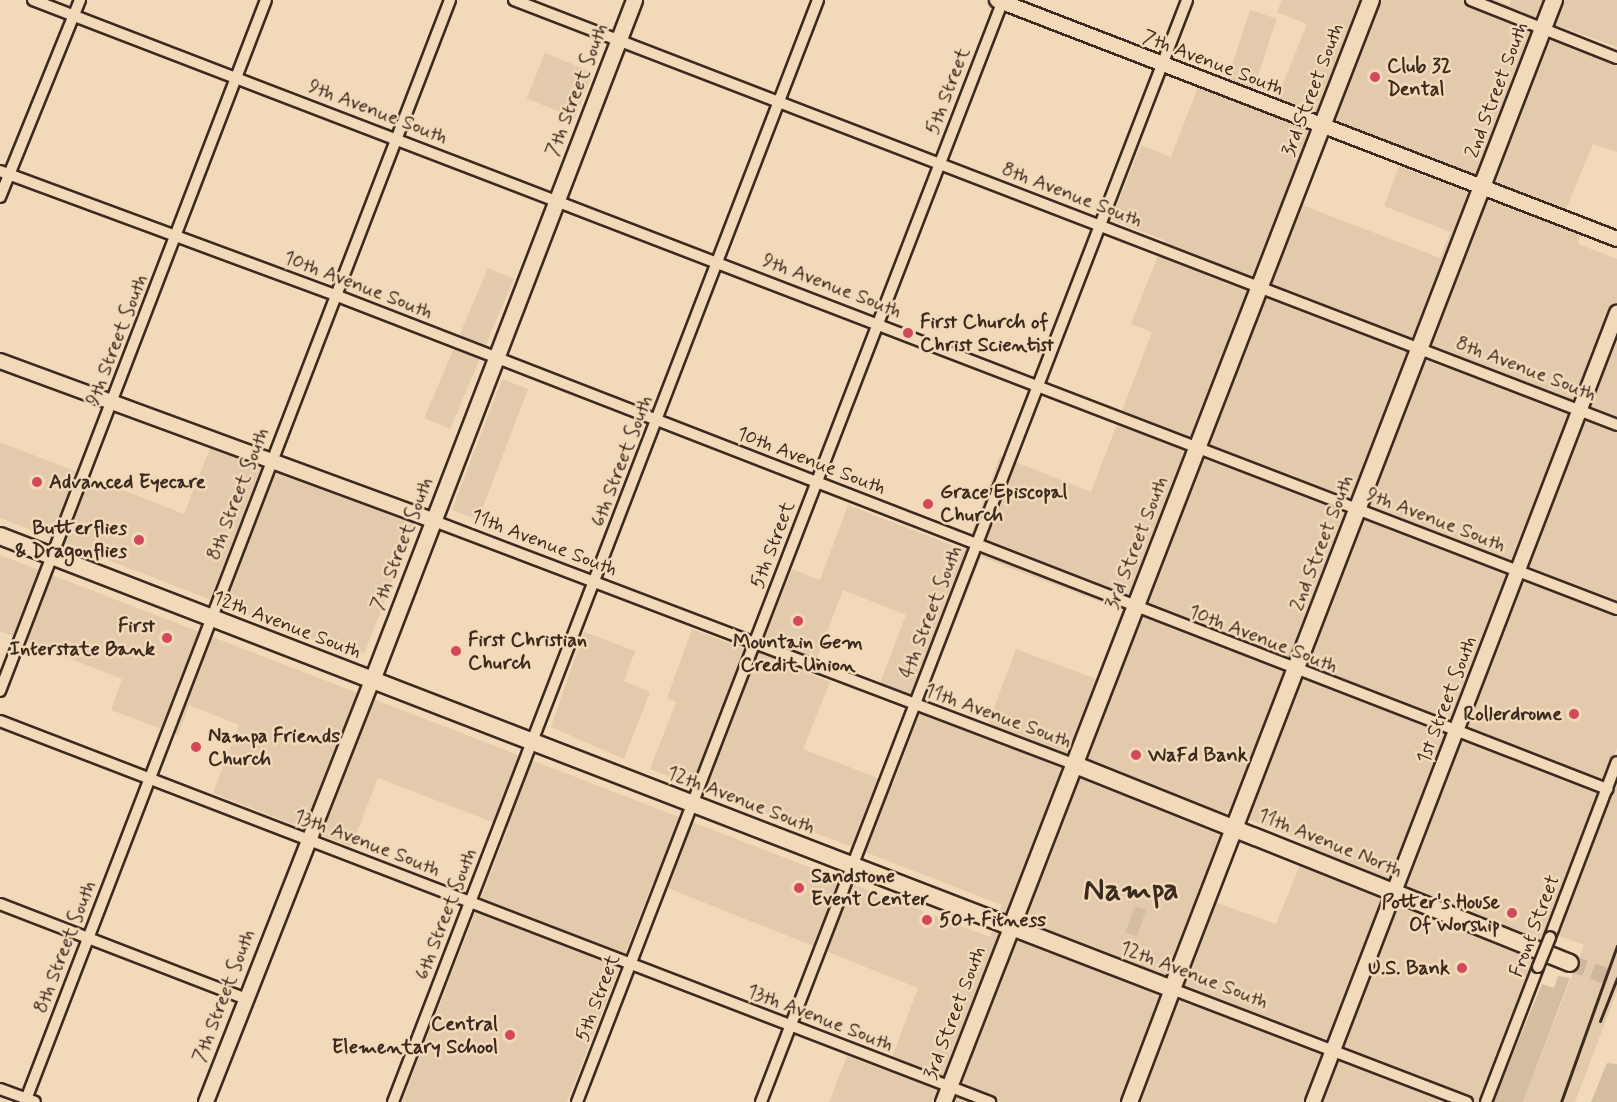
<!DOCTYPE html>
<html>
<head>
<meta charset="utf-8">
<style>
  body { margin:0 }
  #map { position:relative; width:1617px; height:1102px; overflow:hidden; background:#f2d9b9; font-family:Mynerve,sans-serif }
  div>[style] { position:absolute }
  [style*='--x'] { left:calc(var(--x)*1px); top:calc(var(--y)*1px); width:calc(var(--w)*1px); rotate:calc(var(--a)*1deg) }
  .built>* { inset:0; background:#e3caac; transform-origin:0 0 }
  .green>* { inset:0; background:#d4bda0; transform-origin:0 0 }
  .primary-tunnel>* { height:16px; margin-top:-8px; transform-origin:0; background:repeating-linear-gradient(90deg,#cdb69a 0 16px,transparent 0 24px) }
  .roads { filter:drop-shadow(2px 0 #3b2a1e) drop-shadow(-2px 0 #3b2a1e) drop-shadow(0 2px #3b2a1e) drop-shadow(0 -2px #3b2a1e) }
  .minor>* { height:10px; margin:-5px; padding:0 5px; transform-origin:5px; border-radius:5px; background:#f2d9b9 }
  .tertiary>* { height:14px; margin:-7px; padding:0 7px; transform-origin:7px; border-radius:7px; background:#f2d9b9 }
  .secondary>* { height:15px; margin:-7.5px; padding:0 7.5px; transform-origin:7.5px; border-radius:7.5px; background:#f2d9b9 }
  .primary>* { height:16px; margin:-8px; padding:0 8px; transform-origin:8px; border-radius:8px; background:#f2d9b9 }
  .rail>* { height:3px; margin:-1.5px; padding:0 1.5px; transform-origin:1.5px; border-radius:1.5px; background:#3b2a1e }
  .bridges { filter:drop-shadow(2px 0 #3b2a1e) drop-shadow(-2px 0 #3b2a1e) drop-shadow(0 2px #3b2a1e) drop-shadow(0 -2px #3b2a1e) }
  .minor-bridge>* { height:10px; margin:-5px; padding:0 5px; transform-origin:5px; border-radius:5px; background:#f2d9b9 }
  .dots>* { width:16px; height:16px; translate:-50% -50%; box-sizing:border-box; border:3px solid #f2d9b9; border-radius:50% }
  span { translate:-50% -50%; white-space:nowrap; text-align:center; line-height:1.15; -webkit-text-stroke:5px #f2d9b9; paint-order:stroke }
  .street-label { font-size:20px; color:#3b2a1e }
  .poi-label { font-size:20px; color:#3b2a1e; font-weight:700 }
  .left { translate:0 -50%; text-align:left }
  .right { translate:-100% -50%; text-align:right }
  .town-label { font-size:32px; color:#3b2a1e; font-weight:700 }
</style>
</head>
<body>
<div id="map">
  <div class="built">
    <div style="clip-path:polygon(1282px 0,1495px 0,1509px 5px,1511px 0,1617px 0,1617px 47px,1559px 26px,1553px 40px,1617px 66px,1617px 152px,1593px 144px,1565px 211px,1277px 99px,1307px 24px,1277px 12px)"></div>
    <div style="left:1250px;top:10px;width:28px;height:74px;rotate:18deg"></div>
    <div style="left:545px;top:53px;width:52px;height:49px;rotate:22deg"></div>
    <div style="clip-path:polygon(evenodd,1198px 87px,1327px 137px,1302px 205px,1440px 258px,1450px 232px,1384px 206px,1399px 166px,1580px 235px,1578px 244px,1617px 259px,1617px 748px,1481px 1102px,829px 1102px,847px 1056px,887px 1071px,918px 988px,653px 882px,567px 1102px,402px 1102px,508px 828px,378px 778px,351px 847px,213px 793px,239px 725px,189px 705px,178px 735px,111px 710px,122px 679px,0 631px,0 555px,990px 937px,1002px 905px,650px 769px,676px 702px,667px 698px,692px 629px,758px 654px,792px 569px,820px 580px,848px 505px,965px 550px,1000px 456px,1091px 492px,1152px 332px,1131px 324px,1164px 240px,1111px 220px,1141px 145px,1171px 157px,1198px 87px,981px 557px,1122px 610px,1096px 679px,1016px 649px,988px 724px,925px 700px,981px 557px,1198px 87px,843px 590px,906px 615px,880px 683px,925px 700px,893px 784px,803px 749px,830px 682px,811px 674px,843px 590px,1198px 87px,1227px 811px,1309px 843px,1276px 924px,1215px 902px,1237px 847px,1220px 831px,1227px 811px)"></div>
    <div style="left:488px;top:268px;width:28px;height:163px;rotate:23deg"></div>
    <div style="left:502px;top:379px;width:28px;height:140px;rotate:21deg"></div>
    <div style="clip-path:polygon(0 442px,184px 514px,212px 443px,415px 522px,365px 652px,355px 656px,0 518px)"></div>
    <div style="clip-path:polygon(584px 632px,635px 651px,624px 681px,650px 692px,624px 759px,551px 727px)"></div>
    <div style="clip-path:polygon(1617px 777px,1617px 991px,1575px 1102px,1523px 1102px,1584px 945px,1557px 935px)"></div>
  </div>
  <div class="green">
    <div style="left:1135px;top:906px;width:12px;height:28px;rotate:20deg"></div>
    <div style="clip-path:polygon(1558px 976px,1570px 978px,1523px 1102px,1493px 1102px,1542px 984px,1554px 988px)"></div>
    <div style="clip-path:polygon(1607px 1063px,1617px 1064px,1617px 1102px,1591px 1102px)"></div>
  </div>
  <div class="primary-tunnel">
    <div style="--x:1570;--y:963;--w:50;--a:19.9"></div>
  </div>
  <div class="roads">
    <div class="minor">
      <div style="--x:33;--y:0;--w:1697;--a:21.03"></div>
      <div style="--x:514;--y:0;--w:1182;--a:21.07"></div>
      <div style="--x:1471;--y:0;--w:157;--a:21.7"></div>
      <div style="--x:0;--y:171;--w:357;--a:20.3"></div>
      <div style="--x:335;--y:295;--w:1365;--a:21.22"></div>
      <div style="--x:0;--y:197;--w:213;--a:-67.9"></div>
      <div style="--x:434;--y:521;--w:684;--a:20.82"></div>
      <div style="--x:0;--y:691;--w:740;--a:-68.95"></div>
      <div style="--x:0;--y:721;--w:1061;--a:21.05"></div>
      <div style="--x:0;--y:904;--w:264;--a:21.1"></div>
      <div style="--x:1550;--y:937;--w:187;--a:-69.1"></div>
      <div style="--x:1172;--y:989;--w:316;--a:21"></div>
      <div style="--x:0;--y:1089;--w:37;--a:20"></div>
      <div style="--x:25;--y:1102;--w:1181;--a:-68.91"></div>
      <div style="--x:393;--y:1102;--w:1181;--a:-68.91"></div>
      <div style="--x:577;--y:1102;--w:1181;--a:-68.86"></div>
      <div style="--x:761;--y:1102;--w:1181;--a:-68.86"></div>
      <div style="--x:1486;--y:1102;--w:145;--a:-68.9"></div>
    </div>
    <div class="tertiary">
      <div style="--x:997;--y:0;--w:664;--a:21.08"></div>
      <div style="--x:0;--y:361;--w:463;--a:20.2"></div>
      <div style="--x:206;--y:1102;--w:453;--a:-68.5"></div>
      <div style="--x:1313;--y:1102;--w:846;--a:-68.93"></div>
    </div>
    <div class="secondary">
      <div style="--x:372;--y:680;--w:729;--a:-68.93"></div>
      <div style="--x:943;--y:1102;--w:187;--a:-68.7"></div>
      <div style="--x:1129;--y:1102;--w:121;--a:-69.2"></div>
    </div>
    <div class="primary">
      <div style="--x:0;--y:536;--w:1257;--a:21.13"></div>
      <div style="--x:1172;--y:989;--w:1060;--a:-68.88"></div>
      <div style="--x:1073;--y:764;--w:535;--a:21.82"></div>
      <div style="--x:1011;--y:928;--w:995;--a:-68.8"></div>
    </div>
  </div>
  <div class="rail">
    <div style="--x:1600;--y:1021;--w:46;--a:-68.4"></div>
    <div style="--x:1561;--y:1102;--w:166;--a:-70.3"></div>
  </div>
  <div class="bridges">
    <div class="minor-bridge">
      <div style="--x:1538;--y:967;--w:32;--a:-68"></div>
    </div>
  </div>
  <div class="dots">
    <div style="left:1375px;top:77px;background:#d1495b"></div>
    <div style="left:908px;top:333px;background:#d1495b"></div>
    <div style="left:37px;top:482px;background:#d1495b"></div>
    <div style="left:928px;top:504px;background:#d1495b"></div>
    <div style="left:139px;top:540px;background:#d1495b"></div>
    <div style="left:798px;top:621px;background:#d1495b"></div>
    <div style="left:167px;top:638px;background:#d1495b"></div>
    <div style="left:456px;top:651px;background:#d1495b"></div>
    <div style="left:1574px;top:714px;background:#d1495b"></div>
    <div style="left:196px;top:747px;background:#d1495b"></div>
    <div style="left:1136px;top:755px;background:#d1495b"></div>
    <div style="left:799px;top:888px;background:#d1495b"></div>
    <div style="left:1512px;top:913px;background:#d1495b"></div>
    <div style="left:927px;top:920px;background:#d1495b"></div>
    <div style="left:1462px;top:968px;background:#d1495b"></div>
    <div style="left:510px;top:1035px;background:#d1495b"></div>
  </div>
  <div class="street-label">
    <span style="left:1213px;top:63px;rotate:21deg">7th Avenue South</span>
    <span style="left:577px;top:90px;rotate:-69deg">7th Street South</span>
    <span style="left:1313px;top:90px;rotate:-69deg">3rd Street South</span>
    <span style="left:1497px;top:90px;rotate:-69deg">2nd Street South</span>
    <span style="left:948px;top:91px;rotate:-69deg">5th Street</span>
    <span style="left:378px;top:112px;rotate:21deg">9th Avenue South</span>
    <span style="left:1072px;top:195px;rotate:21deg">8th Avenue South</span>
    <span style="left:358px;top:285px;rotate:21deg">10th Avenue South</span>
    <span style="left:832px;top:286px;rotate:21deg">9th Avenue South</span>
    <span style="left:117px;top:340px;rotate:-69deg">9th Street South</span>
    <span style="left:1526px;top:369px;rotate:21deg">8th Avenue South</span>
    <span style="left:622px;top:461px;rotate:-69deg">6th Street South</span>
    <span style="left:811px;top:461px;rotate:21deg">10th Avenue South</span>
    <span style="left:238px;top:494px;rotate:-69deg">8th Street South</span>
    <span style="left:1436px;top:520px;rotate:21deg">9th Avenue South</span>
    <span style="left:544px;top:543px;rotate:21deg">11th Avenue South</span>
    <span style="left:1137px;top:543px;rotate:-69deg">3rd Street South</span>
    <span style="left:1322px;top:543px;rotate:-69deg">2nd Street South</span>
    <span style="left:402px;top:544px;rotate:-69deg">7th Street South</span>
    <span style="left:773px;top:545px;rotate:-69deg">5th Street</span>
    <span style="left:931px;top:612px;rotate:-69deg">4th Street South</span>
    <span style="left:287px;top:625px;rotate:21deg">12th Avenue South</span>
    <span style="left:1263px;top:639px;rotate:21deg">10th Avenue South</span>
    <span style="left:1447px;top:700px;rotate:-69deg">1st Street South</span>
    <span style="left:998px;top:716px;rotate:20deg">11th Avenue South</span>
    <span style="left:741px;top:800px;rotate:21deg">12th Avenue South</span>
    <span style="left:367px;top:843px;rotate:21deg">13th Avenue South</span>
    <span style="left:1330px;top:843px;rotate:22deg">11th Avenue North</span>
    <span style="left:446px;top:914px;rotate:-69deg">6th Street South</span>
    <span style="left:1535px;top:926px;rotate:-69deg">Front Street</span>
    <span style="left:65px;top:947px;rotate:-69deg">8th Street South</span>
    <span style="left:1194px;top:975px;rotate:21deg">12th Avenue South</span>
    <span style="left:224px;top:996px;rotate:-69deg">7th Street South</span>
    <span style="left:598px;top:998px;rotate:-69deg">5th Street</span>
    <span style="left:955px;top:1013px;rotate:-69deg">3rd Street South</span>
    <span style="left:820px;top:1018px;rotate:21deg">13th Avenue South</span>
  </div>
  <div class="poi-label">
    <span class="left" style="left:1387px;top:78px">Club 32<br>Dental</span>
    <span class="left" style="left:920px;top:334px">First Church of<br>Christ Scientist</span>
    <span class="left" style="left:49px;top:482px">Advanced Eyecare</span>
    <span class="left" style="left:940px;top:504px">Grace Episcopal<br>Church</span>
    <span class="right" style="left:127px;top:540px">Butterflies<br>&amp; Dragonflies</span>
    <span class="right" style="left:155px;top:638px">First<br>Interstate Bank</span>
    <span class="left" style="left:468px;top:652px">First Christian<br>Church</span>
    <span style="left:798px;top:654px">Mountain Gem<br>Credit Union</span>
    <span class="right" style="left:1562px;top:714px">Rollerdrome</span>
    <span class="left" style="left:208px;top:748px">Nampa Friends<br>Church</span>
    <span class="left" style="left:1148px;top:755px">WaFd Bank</span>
    <span class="left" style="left:811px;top:888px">Sandstone<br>Event Center</span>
    <span class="right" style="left:1500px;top:914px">Potter's House<br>Of Worship</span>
    <span class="left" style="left:939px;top:920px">50+ Fitness</span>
    <span class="right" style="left:1450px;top:968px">U.S. Bank</span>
    <span class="right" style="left:498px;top:1036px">Central<br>Elementary School</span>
  </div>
  <div class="town-label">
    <span style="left:1131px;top:890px">Nampa</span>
  </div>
</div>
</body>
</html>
